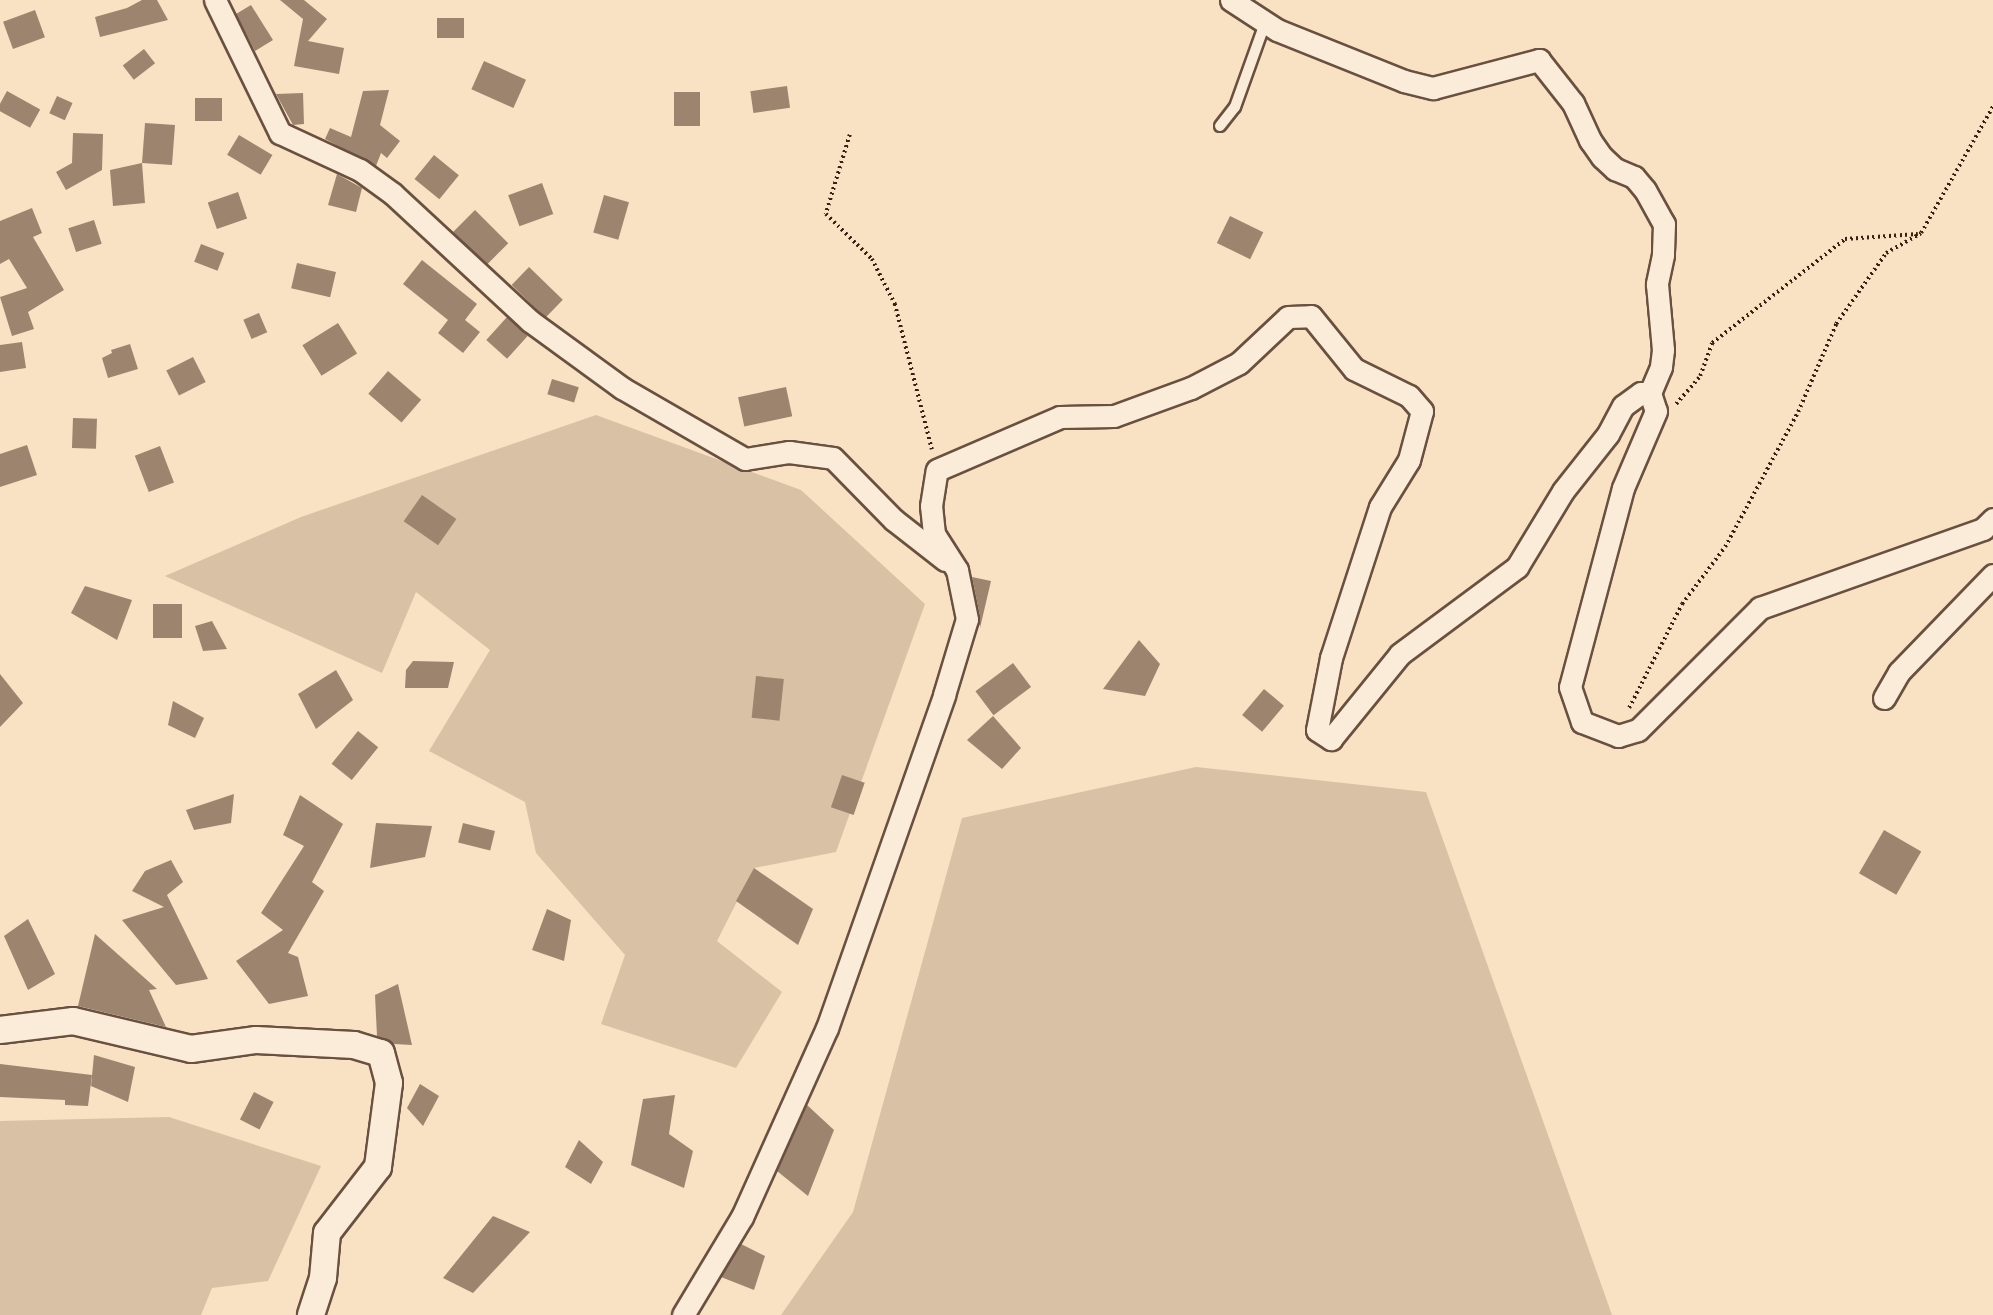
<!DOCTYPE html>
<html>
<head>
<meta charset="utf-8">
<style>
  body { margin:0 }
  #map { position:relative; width:1993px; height:1315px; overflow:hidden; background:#f8e2c3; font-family:"Sorts Mill Goudy",serif }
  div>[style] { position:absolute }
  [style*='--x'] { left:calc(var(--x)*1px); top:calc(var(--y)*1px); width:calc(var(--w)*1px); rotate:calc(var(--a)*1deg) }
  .green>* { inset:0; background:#d8c1a5 }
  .building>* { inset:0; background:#9d846f; transform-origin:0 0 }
  .path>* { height:3.5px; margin-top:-1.75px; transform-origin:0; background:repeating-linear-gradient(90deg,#3b1f14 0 2px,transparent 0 5.5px) }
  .roads { filter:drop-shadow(2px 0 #6a5040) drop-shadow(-2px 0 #6a5040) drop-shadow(0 2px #6a5040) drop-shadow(0 -2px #6a5040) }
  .service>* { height:10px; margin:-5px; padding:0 5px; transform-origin:5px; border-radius:5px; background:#faecd8 }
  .minor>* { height:21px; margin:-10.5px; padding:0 10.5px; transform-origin:10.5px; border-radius:10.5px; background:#faecd8 }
  .tertiary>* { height:26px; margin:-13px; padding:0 13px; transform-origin:13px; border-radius:13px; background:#faecd8 }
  span { translate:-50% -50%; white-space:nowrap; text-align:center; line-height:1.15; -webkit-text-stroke:6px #faecd8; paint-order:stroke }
</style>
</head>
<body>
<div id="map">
  <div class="green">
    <div style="clip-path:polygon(596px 415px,801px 490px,925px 604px,836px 852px,754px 868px,717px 941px,782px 992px,736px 1068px,601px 1024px,625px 955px,536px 853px,525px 802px,429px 751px,490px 650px,416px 592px,382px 673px,165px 576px,301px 517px)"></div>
    <div style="clip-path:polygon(1196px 767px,1426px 792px,1612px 1315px,781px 1315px,853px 1212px,962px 818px)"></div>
    <div style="clip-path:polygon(169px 1117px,321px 1166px,268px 1281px,212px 1288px,201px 1315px,0 1315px,0 1121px)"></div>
  </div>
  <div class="building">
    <div style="clip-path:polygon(142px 0,157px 0,168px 20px,100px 37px,95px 17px,127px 8px)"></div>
    <div style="clip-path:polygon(280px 0,304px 0,327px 19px,308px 41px,344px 48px,339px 74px,294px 66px,303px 19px)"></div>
    <div style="clip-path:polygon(251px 5px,273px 40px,255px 51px,236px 14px)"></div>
    <div style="left:35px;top:10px;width:29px;height:34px;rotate:70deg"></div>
    <div style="left:437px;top:18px;width:27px;height:20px"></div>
    <div style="left:144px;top:49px;width:18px;height:27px;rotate:52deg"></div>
    <div style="left:484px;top:61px;width:46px;height:31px;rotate:24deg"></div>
    <div style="left:787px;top:86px;width:22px;height:37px;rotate:82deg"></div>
    <div style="clip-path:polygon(389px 90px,380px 125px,400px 141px,387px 158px,381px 153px,376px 166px,325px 139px,330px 128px,351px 137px,363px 91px)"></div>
    <div style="left:7px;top:91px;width:38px;height:21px;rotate:29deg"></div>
    <div style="left:674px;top:92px;width:26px;height:34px"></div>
    <div style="clip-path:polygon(303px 93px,304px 124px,293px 125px,276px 94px)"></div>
    <div style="left:57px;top:96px;width:17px;height:19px;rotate:24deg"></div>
    <div style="left:195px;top:98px;width:27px;height:23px"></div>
    <div style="clip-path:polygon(145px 123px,175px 125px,172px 165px,142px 163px,145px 203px,113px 206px,110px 170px,142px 163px)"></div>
    <div style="clip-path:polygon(73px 133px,103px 134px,102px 170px,66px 190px,56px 172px,72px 163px)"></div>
    <div style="left:239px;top:135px;width:39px;height:23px;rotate:31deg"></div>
    <div style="left:434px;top:155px;width:32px;height:31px;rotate:39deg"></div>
    <div style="clip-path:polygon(337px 174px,362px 188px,356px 212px,328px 205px)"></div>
    <div style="left:542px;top:183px;width:33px;height:36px;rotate:70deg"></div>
    <div style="left:238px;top:192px;width:28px;height:32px;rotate:71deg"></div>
    <div style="left:604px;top:195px;width:26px;height:39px;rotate:16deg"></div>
    <div style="clip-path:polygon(32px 208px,42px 233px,33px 237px,64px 290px,28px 312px,34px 329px,12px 336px,0 297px,27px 288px,9px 259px,0 264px,0 221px)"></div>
    <div style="left:475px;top:210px;width:47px;height:31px;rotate:45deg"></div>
    <div style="left:1230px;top:216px;width:37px;height:30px;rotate:26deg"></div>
    <div style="left:94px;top:220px;width:25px;height:27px;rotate:72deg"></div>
    <div style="left:201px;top:244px;width:25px;height:19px;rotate:21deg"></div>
    <div style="clip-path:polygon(422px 260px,477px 304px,465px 320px,480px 332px,463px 353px,438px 333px,448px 320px,403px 284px)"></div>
    <div style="left:297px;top:263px;width:40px;height:26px;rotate:13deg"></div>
    <div style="left:529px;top:267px;width:47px;height:25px;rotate:44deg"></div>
    <div style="left:259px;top:313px;width:21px;height:17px;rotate:67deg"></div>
    <div style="left:507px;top:317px;width:28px;height:31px;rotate:42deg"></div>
    <div style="left:338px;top:323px;width:36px;height:42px;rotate:58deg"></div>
    <div style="clip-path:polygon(22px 342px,26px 368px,0 372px,0 345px)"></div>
    <div style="clip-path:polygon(130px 344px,138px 369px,108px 378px,102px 358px,112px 353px,111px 350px)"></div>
    <div style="left:193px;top:357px;width:28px;height:30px;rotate:63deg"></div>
    <div style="left:388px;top:371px;width:44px;height:30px;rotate:41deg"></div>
    <div style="left:552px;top:379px;width:28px;height:16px;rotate:17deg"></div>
    <div style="left:786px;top:387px;width:30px;height:49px;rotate:78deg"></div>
    <div style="left:73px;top:418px;width:24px;height:30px;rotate:2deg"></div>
    <div style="clip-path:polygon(27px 445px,37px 475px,0 487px,0 454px)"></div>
    <div style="left:160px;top:446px;width:39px;height:27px;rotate:69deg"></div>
    <div style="left:422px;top:495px;width:42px;height:32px;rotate:35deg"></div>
    <div style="clip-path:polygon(972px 577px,991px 581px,980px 628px,980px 616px)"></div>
    <div style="clip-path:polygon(85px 586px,132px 600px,117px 640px,71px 613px)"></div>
    <div style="left:153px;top:604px;width:29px;height:34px"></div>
    <div style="clip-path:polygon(212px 621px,227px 649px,203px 651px,195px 626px)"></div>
    <div style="clip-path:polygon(1139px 640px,1160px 664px,1145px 696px,1103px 689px)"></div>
    <div style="clip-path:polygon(413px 661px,454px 662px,448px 688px,405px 688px,406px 670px)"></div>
    <div style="left:1013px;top:663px;width:30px;height:47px;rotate:53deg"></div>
    <div style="clip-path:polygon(336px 670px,353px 700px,316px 729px,298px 694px)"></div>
    <div style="clip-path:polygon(0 674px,23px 703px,0 727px)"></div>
    <div style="left:756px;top:676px;width:28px;height:42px;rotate:6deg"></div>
    <div style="left:1264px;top:689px;width:26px;height:34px;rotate:40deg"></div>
    <div style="clip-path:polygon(173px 701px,204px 718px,195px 738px,168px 725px)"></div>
    <div style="clip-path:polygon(993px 716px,1021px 748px,1002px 769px,967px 740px)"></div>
    <div style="left:358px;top:731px;width:26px;height:42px;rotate:39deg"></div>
    <div style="left:842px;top:775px;width:24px;height:34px;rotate:19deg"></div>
    <div style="clip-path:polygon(234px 794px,231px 823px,194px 830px,186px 810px)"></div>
    <div style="clip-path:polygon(300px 795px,343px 824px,312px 882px,324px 891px,288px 953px,298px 957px,308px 996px,269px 1004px,236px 961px,283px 930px,261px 913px,304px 846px,283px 835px)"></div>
    <div style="clip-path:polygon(376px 823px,432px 826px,425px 857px,370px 868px)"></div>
    <div style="left:463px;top:823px;width:33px;height:20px;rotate:14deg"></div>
    <div style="left:1884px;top:830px;width:43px;height:50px;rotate:30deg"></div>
    <div style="clip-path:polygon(171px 860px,183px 882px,167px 895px,208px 979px,176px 985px,122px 920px,164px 907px,132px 891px,145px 871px)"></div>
    <div style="clip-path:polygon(754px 868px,813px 909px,798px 945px,736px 901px)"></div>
    <div style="clip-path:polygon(547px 909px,571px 920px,564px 961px,532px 950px)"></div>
    <div style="clip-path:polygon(28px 919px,55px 974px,28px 990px,4px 936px)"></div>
    <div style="clip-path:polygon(95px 934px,157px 989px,149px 990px,166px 1027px,78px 1006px)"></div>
    <div style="clip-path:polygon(398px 984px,412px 1045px,394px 1044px,377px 1036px,375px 995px)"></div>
    <div style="clip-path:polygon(94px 1055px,135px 1067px,128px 1102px,91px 1086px)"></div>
    <div style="clip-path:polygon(0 1064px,92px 1075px,88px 1106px,65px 1105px,65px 1100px,0 1097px)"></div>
    <div style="clip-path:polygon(420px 1084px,439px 1096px,423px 1126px,407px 1108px)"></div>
    <div style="left:254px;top:1092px;width:22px;height:31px;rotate:27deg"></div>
    <div style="clip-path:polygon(675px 1095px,669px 1134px,693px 1151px,684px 1188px,631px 1165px,643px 1099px)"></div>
    <div style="clip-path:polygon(807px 1105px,834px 1130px,808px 1196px,777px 1171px)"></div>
    <div style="clip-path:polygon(579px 1140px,603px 1162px,591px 1184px,565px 1167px)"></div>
    <div style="clip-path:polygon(493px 1216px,530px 1232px,473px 1293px,443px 1278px)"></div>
    <div style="clip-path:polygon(741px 1244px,765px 1256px,754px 1290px,721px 1277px)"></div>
  </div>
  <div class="path">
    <div style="--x:850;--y:135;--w:83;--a:106.9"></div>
    <div style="--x:826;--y:214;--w:64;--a:44.4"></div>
    <div style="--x:872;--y:259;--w:51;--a:62.9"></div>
    <div style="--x:895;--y:304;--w:150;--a:75.7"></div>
    <div style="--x:1676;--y:404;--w:37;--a:-49"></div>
    <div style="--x:1700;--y:376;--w:35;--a:-70"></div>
    <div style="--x:1712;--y:343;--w:169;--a:-38"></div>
    <div style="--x:1845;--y:239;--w:73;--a:-3.9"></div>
    <div style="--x:1629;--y:708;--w:117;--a:-63"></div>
    <div style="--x:1682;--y:604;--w:71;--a:-53"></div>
    <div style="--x:1725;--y:547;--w:153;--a:-61.6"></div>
    <div style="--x:1798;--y:412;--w:96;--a:-66.6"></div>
    <div style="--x:1836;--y:324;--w:87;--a:-54.8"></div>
    <div style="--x:1886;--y:253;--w:40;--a:-29.7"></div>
    <div style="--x:1921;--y:233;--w:146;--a:-60.4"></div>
  </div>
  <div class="roads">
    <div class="service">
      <div style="--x:1220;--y:126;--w:24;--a:-52"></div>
      <div style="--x:1235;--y:107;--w:89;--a:-70.3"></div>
    </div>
    <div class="minor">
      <div style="--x:215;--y:0;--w:148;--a:64"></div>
      <div style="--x:280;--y:133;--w:88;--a:24.8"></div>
      <div style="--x:360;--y:170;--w:41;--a:36"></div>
      <div style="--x:393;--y:194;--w:187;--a:42.8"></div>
      <div style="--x:530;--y:321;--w:114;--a:36.1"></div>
      <div style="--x:622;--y:388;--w:142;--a:30"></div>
      <div style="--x:745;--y:459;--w:45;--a:-9"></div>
      <div style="--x:789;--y:452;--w:44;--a:7.8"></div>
      <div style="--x:833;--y:458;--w:87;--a:45.5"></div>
      <div style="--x:894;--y:520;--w:65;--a:38.1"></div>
      <div style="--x:1231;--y:0;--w:55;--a:33.1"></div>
      <div style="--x:1277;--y:30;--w:137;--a:21.9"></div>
      <div style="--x:1404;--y:81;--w:30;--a:14"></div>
      <div style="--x:1433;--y:88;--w:110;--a:-14.8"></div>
      <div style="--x:1539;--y:60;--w:55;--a:51.7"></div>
      <div style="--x:1573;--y:103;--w:41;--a:65.3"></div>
      <div style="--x:1590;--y:140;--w:21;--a:55"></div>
      <div style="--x:1602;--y:157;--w:18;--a:43"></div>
      <div style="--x:1615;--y:169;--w:21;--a:23"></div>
      <div style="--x:1634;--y:177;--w:17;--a:50"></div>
      <div style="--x:1645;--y:190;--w:39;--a:61"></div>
      <div style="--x:1664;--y:224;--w:31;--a:92"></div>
      <div style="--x:1663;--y:255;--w:30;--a:102"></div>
      <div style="--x:1657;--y:284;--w:66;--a:84.8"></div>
      <div style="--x:1663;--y:350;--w:17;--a:97"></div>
      <div style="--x:1661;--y:367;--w:28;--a:113"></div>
      <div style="--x:1884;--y:698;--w:30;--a:-60"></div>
      <div style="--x:1899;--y:672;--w:135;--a:-45.9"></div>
      <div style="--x:683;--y:1315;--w:114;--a:-59"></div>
      <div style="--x:742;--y:1217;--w:207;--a:-65.8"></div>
      <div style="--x:827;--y:1028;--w:353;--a:-70.6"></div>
      <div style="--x:944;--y:695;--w:79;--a:-73.2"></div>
      <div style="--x:967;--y:619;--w:50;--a:-101.5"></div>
      <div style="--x:957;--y:570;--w:43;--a:-122.6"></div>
      <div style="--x:934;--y:534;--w:28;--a:-96"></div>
      <div style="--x:931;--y:506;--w:36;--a:-81"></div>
      <div style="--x:937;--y:470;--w:134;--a:-23.3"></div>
      <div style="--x:1060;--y:417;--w:54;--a:-1.1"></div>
      <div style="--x:1114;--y:416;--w:82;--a:-20"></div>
      <div style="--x:1191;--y:388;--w:54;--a:-27.5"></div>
      <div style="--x:1239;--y:363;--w:67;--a:-43.2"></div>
      <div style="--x:1288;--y:317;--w:23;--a:-2"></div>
      <div style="--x:1311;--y:316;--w:68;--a:50.9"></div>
      <div style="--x:1354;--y:369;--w:61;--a:26.1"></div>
      <div style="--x:1409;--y:396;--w:20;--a:49"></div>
      <div style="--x:1422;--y:411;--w:51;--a:104.9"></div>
      <div style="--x:1409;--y:460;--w:55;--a:121.7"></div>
      <div style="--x:1380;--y:507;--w:159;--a:108"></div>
      <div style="--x:1331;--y:658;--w:73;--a:101"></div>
      <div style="--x:1317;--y:730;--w:17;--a:33"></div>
      <div style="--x:1331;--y:739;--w:109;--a:-50.9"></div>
      <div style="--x:1400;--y:654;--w:146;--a:-36.6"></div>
      <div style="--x:1517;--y:567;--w:89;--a:-58.8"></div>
      <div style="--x:1563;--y:491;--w:73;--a:-51.7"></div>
      <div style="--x:1608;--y:434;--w:32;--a:-62"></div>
      <div style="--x:1623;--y:406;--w:22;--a:-36"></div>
      <div style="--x:1641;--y:393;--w:9;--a:0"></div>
      <div style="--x:1650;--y:393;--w:19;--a:72"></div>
      <div style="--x:1656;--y:411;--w:84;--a:113.2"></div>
      <div style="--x:1623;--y:488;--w:206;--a:104.9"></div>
      <div style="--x:1570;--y:687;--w:37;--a:71"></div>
      <div style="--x:1582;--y:722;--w:39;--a:21"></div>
      <div style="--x:1618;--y:736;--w:21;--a:-17"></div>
      <div style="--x:1638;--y:730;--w:173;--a:-45"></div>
      <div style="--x:1760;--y:608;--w:237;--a:-19.5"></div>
      <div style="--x:1983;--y:529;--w:14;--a:-45"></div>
    </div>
    <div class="tertiary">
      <div style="--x:0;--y:1030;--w:74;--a:-7"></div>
      <div style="--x:73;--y:1021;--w:121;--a:13.3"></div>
      <div style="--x:191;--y:1049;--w:66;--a:-7.9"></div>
      <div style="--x:256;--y:1040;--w:98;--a:2.9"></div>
      <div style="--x:354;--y:1045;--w:28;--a:17"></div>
      <div style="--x:381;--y:1053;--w:31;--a:75"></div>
      <div style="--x:389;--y:1083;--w:85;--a:97.5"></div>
      <div style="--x:378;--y:1167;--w:83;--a:127.7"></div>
      <div style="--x:327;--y:1233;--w:45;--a:95.1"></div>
      <div style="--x:323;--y:1278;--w:39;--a:108"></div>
    </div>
  </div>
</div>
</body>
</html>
